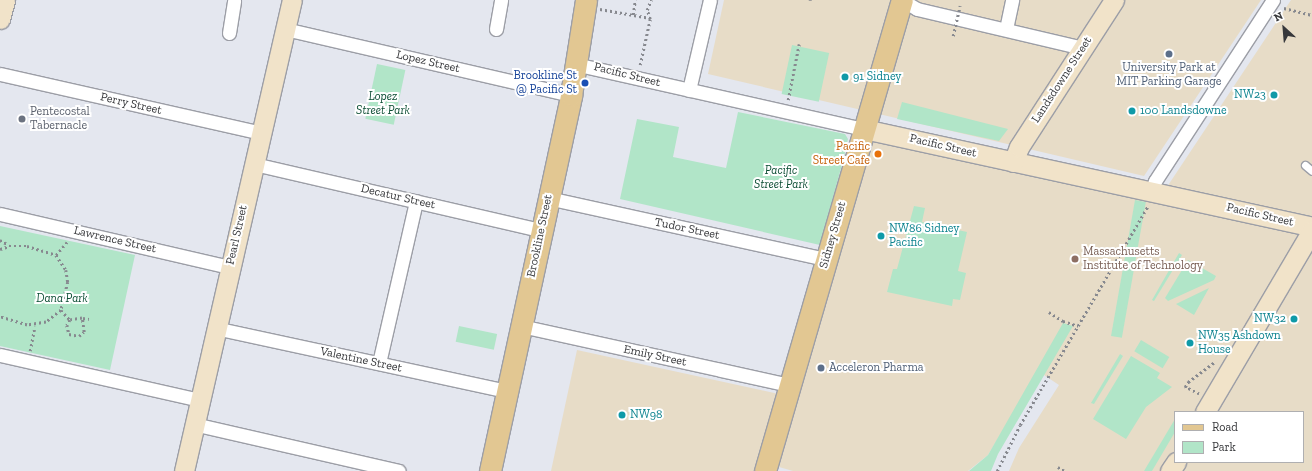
<!DOCTYPE html>
<html>
<head>
<meta charset="utf-8">
<style>
  body { margin:0 }
  #map { position:relative; width:1312px; height:471px; overflow:hidden; background:#e4e7ef; font-family:"Zilla Slab",serif }
  div>[style] { position:absolute }
  [style*='--x'] { left:calc(var(--x)*1px); top:calc(var(--y)*1px); width:calc(var(--w)*1px); rotate:calc(var(--a)*1deg) }
  .commercial>* { inset:0; background:#e7dcc7 }
  .green>* { inset:0; background:#b1e5c8; transform-origin:0 0 }
  .path>* { height:2.5px; margin-top:-1.25px; transform-origin:0; background:repeating-linear-gradient(90deg,#87898f 0 2px,transparent 0 5px) }
  .roads { filter:drop-shadow(1px 0 #9c9ea6) drop-shadow(-1px 0 #9c9ea6) drop-shadow(0 1px #9c9ea6) drop-shadow(0 -1px #9c9ea6) }
  .lane>* { height:7px; margin:-3.5px; padding:0 3.5px; transform-origin:3.5px; border-radius:3.5px; background:#fff }
  .street>* { height:13px; margin:-6.5px; padding:0 6.5px; transform-origin:6.5px; border-radius:6.5px; background:#fff }
  .secondary>* { height:19px; margin:-9.5px; padding:0 9.5px; transform-origin:9.5px; border-radius:9.5px; background:#f1e3c9 }
  .primary>* { height:21px; margin:-10.5px; padding:0 10.5px; transform-origin:10.5px; border-radius:10.5px; background:#e2c792 }
  .path-bridge>* { height:2.5px; margin-top:-1.25px; transform-origin:0; background:repeating-linear-gradient(90deg,#87898f 0 2px,transparent 0 5px) }
  .dots>* { width:11px; height:11px; translate:-50% -50%; box-sizing:border-box; border:2px solid #fff; border-radius:50% }
  span { translate:-50% -50%; white-space:nowrap; text-align:center; line-height:1.15; -webkit-text-stroke:4px #fff; paint-order:stroke }
  .street-label { font-size:12px; color:#37383b }
  .service-label { font-size:12px; color:#4e5e75 }
  .left { translate:0 -50%; text-align:left }
  .transit-label { font-size:12px; color:#164399 }
  .right { translate:-100% -50%; text-align:right }
  .culture-label { font-size:12px; color:#0d838f }
  .park-label { font-size:12px; color:#094b31; font-style:italic }
  .worship-label { font-size:12px; color:#5b616d }
  .food-label { font-size:12px; color:#c56008 }
  .education-label { font-size:12px; color:#785e54 }
  .legend { position:absolute; left:1174px; top:411px; width:130px; height:52px; box-sizing:border-box; background:#fff; border:1px solid #afafb1; margin:0; padding:5px 7px; list-style:none; font-size:12px; color:#37383b }
  .legend li { display:flex; align-items:center; gap:8px; height:20px }
  .legend b { width:20px; border:1px solid #afafb1 }
  .north { position:absolute; left:1264px; top:8px; width:40px; height:40px; -webkit-text-stroke:3px #fff; paint-order:stroke; rotate:334deg; font-size:11px; font-weight:700; line-height:16px; text-align:center; color:#37383b }
  .north::after { content:''; display:block; margin:auto; width:14px; height:18px; background:#37383b; clip-path:polygon(50% 0,100% 100%,50% 72%,0 100%) }
</style>
</head>
<body>
<div id="map">
  <div class="commercial">
    <div style="clip-path:polygon(724px 0,1261px 0,1144px 176px,708px 74px)"></div>
    <div style="clip-path:polygon(evenodd,1291px 0,1312px 0,1312px 471px,1009px 471px,1019px 448px,1059px 385px,1038px 371px,988px 455px,968px 471px,793px 471px,779px 467px,871px 141px,1157px 202px,1291px 0,1175px 412px,1303px 412px,1303px 462px,1175px 462px,1175px 412px)"></div>
    <div style="clip-path:polygon(577px 350px,779px 394px,756px 471px,551px 471px)"></div>
  </div>
  <div class="green">
    <div style="left:792px;top:45px;width:38px;height:50px;rotate:12deg"></div>
    <div style="left:377px;top:64px;width:29px;height:56px;rotate:12deg"></div>
    <div style="clip-path:polygon(902px 102px,1008px 129px,999px 141px,897px 119px)"></div>
    <div style="clip-path:polygon(738px 112px,845px 134px,848px 139px,843px 161px,820px 245px,620px 199px,637px 119px,679px 127px,673px 157px,726px 168px)"></div>
    <div style="left:1135px;top:200px;width:11px;height:138px;rotate:10deg"></div>
    <div style="clip-path:polygon(914px 206px,925px 208px,922px 222px,967px 232px,958px 271px,966px 273px,960px 300px,953px 299px,952px 306px,887px 292px,893px 269px,897px 269px)"></div>
    <div style="clip-path:polygon(0 226px,135px 255px,110px 370px,0 346px)"></div>
    <div style="clip-path:polygon(1179px 253px,1182px 255px,1154px 301px,1152px 300px)"></div>
    <div style="clip-path:polygon(1188px 260px,1216px 276px,1214px 280px,1168px 301px,1165px 298px)"></div>
    <div style="clip-path:polygon(1209px 288px,1194px 315px,1176px 304px)"></div>
    <div style="clip-path:polygon(1063px 323px,1073px 326px,998px 454px,991px 471px,969px 471px,988px 455px)"></div>
    <div style="left:459px;top:326px;width:39px;height:16px;rotate:12deg"></div>
    <div style="left:1141px;top:340px;width:33px;height:13px;rotate:31deg"></div>
    <div style="clip-path:polygon(1120px 354px,1123px 356px,1094px 404px,1091px 403px)"></div>
    <div style="clip-path:polygon(1131px 356px,1160px 373px,1157px 378px,1172px 387px,1146px 407px,1126px 439px,1093px 419px)"></div>
    <div style="clip-path:polygon(1175px 419px,1175px 432px,1152px 471px,1144px 471px)"></div>
  </div>
  <div class="path">
    <div style="--x:810;--y:1;--w:1;--a:-90"></div>
    <div style="--x:1284;--y:8;--w:29;--a:14"></div>
    <div style="--x:600;--y:9;--w:51;--a:10.2"></div>
    <div style="--x:633;--y:15;--w:15;--a:-82"></div>
    <div style="--x:640;--y:65;--w:47;--a:-77.7"></div>
    <div style="--x:650;--y:19;--w:9;--a:-108"></div>
    <div style="--x:647;--y:10;--w:11;--a:-68"></div>
    <div style="--x:788;--y:100;--w:57;--a:-78.9"></div>
    <div style="--x:0;--y:240;--w:10;--a:29"></div>
    <div style="--x:0;--y:249;--w:9;--a:-18"></div>
    <div style="--x:9;--y:246;--w:18;--a:0"></div>
    <div style="--x:27;--y:246;--w:30;--a:17"></div>
    <div style="--x:56;--y:255;--w:18;--a:56"></div>
    <div style="--x:66;--y:270;--w:12;--a:81"></div>
    <div style="--x:68;--y:282;--w:29;--a:104"></div>
    <div style="--x:61;--y:310;--w:19;--a:141"></div>
    <div style="--x:46;--y:322;--w:19;--a:171"></div>
    <div style="--x:27;--y:325;--w:28;--a:-163"></div>
    <div style="--x:56;--y:255;--w:17;--a:-50"></div>
    <div style="--x:61;--y:310;--w:13;--a:48"></div>
    <div style="--x:70;--y:320;--w:6;--a:121"></div>
    <div style="--x:67;--y:325;--w:9;--a:77"></div>
    <div style="--x:69;--y:334;--w:10;--a:11"></div>
    <div style="--x:79;--y:336;--w:6;--a:-39"></div>
    <div style="--x:84;--y:332;--w:14;--a:-98"></div>
    <div style="--x:82;--y:318;--w:12;--a:171"></div>
    <div style="--x:1049;--y:312;--w:17;--a:33"></div>
    <div style="--x:1063;--y:321;--w:16;--a:18"></div>
    <div style="--x:83;--y:318;--w:6;--a:9"></div>
    <div style="--x:30;--y:351;--w:25;--a:-79"></div>
    <div style="--x:1199;--y:394;--w:16;--a:-153"></div>
    <div style="--x:1185;--y:387;--w:6;--a:-59"></div>
    <div style="--x:1188;--y:382;--w:34;--a:-37"></div>
    <div style="--x:1058;--y:467;--w:8;--a:30"></div>
    <div style="--x:997;--y:471;--w:51;--a:-63.4"></div>
    <div style="--x:1020;--y:425;--w:254;--a:-59.7"></div>
  </div>
  <div class="roads">
    <div class="lane">
      <div style="--x:1305;--y:165;--w:9;--a:41"></div>
    </div>
    <div class="street">
      <div style="--x:902;--y:0;--w:17;--a:31"></div>
      <div style="--x:917;--y:9;--w:171;--a:13.2"></div>
      <div style="--x:285;--y:29;--w:294;--a:13"></div>
      <div style="--x:496;--y:29;--w:29;--a:-80"></div>
      <div style="--x:1006;--y:29;--w:30;--a:-78"></div>
      <div style="--x:229;--y:33;--w:33;--a:-81"></div>
      <div style="--x:575;--y:64;--w:296;--a:12.7"></div>
      <div style="--x:0;--y:74;--w:268;--a:12.7"></div>
      <div style="--x:689;--y:90;--w:92;--a:-76.9"></div>
      <div style="--x:254;--y:164;--w:294;--a:13"></div>
      <div style="--x:1152;--y:190;--w:9;--a:-72"></div>
      <div style="--x:1155;--y:181;--w:216;--a:-56.9"></div>
      <div style="--x:548;--y:198;--w:285;--a:12.4"></div>
      <div style="--x:0;--y:214;--w:235;--a:13"></div>
      <div style="--x:521;--y:326;--w:275;--a:12.4"></div>
      <div style="--x:215;--y:328;--w:299;--a:12.2"></div>
      <div style="--x:0;--y:355;--w:204;--a:12.7"></div>
      <div style="--x:379;--y:363;--w:166;--a:-77.1"></div>
      <div style="--x:194;--y:424;--w:210;--a:12.9"></div>
    </div>
    <div class="secondary">
      <div style="--x:0;--y:19;--w:20;--a:-75"></div>
      <div style="--x:864;--y:129;--w:459;--a:12.3"></div>
      <div style="--x:1013;--y:162;--w:16;--a:-68"></div>
      <div style="--x:1019;--y:147;--w:175;--a:-57.1"></div>
      <div style="--x:1205;--y:412;--w:211;--a:-59.5"></div>
      <div style="--x:184;--y:471;--w:483;--a:-77.1"></div>
      <div style="--x:1170;--y:471;--w:11;--a:-56"></div>
    </div>
    <div class="primary">
      <div style="--x:490;--y:471;--w:385;--a:-77.8"></div>
      <div style="--x:571;--y:95;--w:96;--a:-81"></div>
      <div style="--x:765;--y:471;--w:491;--a:-73.8"></div>
    </div>
  </div>
  <div class="path-bridge">
    <div style="--x:953;--y:36;--w:31;--a:-77"></div>
  </div>
  <div class="dots">
    <div style="left:1169px;top:54px;background:#5c6f8a"></div>
    <div style="left:845px;top:77px;background:#0f9aa8"></div>
    <div style="left:585px;top:83px;background:#1a4fb4"></div>
    <div style="left:1274px;top:95px;background:#0f9aa8"></div>
    <div style="left:1132px;top:111px;background:#0f9aa8"></div>
    <div style="left:22px;top:119px;background:#6b7280"></div>
    <div style="left:878px;top:154px;background:#e8710a"></div>
    <div style="left:881px;top:236px;background:#0f9aa8"></div>
    <div style="left:1075px;top:259px;background:#8d6e63"></div>
    <div style="left:1294px;top:319px;background:#0f9aa8"></div>
    <div style="left:1190px;top:343px;background:#0f9aa8"></div>
    <div style="left:821px;top:368px;background:#5c6f8a"></div>
    <div style="left:622px;top:415px;background:#0f9aa8"></div>
  </div>
  <div class="street-label">
    <span style="left:428px;top:62px;rotate:13deg">Lopez Street</span>
    <span style="left:627px;top:75px;rotate:14deg">Pacific Street</span>
    <span style="left:1062px;top:80px;rotate:-57deg">Landsdowne Street</span>
    <span style="left:131px;top:104px;rotate:13deg">Perry Street</span>
    <span style="left:943px;top:146px;rotate:13deg">Pacific Street</span>
    <span style="left:398px;top:197px;rotate:13deg">Decatur Street</span>
    <span style="left:1260px;top:215px;rotate:13deg">Pacific Street</span>
    <span style="left:687px;top:229px;rotate:12deg">Tudor Street</span>
    <span style="left:237px;top:235px;rotate:-77deg">Pearl Street</span>
    <span style="left:833px;top:235px;rotate:-74deg">Sidney Street</span>
    <span style="left:540px;top:236px;rotate:-78deg">Brookline Street</span>
    <span style="left:115px;top:240px;rotate:13deg">Lawrence Street</span>
    <span style="left:655px;top:356px;rotate:12deg">Emily Street</span>
    <span style="left:361px;top:360px;rotate:12deg">Valentine Street</span>
  </div>
  <div class="service-label">
    <span style="left:1169px;top:75px">University Park at<br>MIT Parking Garage</span>
    <span class="left" style="left:829px;top:368px">Acceleron Pharma</span>
  </div>
  <div class="transit-label">
    <span class="right" style="left:577px;top:83px">Brookline St<br>@ Pacific St</span>
  </div>
  <div class="culture-label">
    <span class="left" style="left:853px;top:77px">91 Sidney</span>
    <span class="right" style="left:1266px;top:95px">NW23</span>
    <span class="left" style="left:1140px;top:111px">100 Landsdowne</span>
    <span class="left" style="left:889px;top:236px">NW86 Sidney<br>Pacific</span>
    <span class="right" style="left:1286px;top:319px">NW32</span>
    <span class="left" style="left:1198px;top:343px">NW35 Ashdown<br>House</span>
    <span class="left" style="left:630px;top:415px">NW98</span>
  </div>
  <div class="park-label">
    <span style="left:383px;top:104px">Lopez<br>Street Park</span>
    <span style="left:781px;top:178px">Pacific<br>Street Park</span>
    <span style="left:62px;top:299px">Dana Park</span>
  </div>
  <div class="worship-label">
    <span class="left" style="left:30px;top:119px">Pentecostal<br>Tabernacle</span>
  </div>
  <div class="food-label">
    <span class="right" style="left:870px;top:154px">Pacific<br>Street Cafe</span>
  </div>
  <div class="education-label">
    <span class="left" style="left:1083px;top:259px">Massachusetts<br>Institute of Technology</span>
  </div>
  <ul class="legend">
  <li><b style="height:5px;background:#e2c792"></b>Road</li>
  <li><b style="height:11px;background:#b1e5c8"></b>Park</li>
  </ul>
  <div class="north">N</div>
</div>
</body>
</html>
